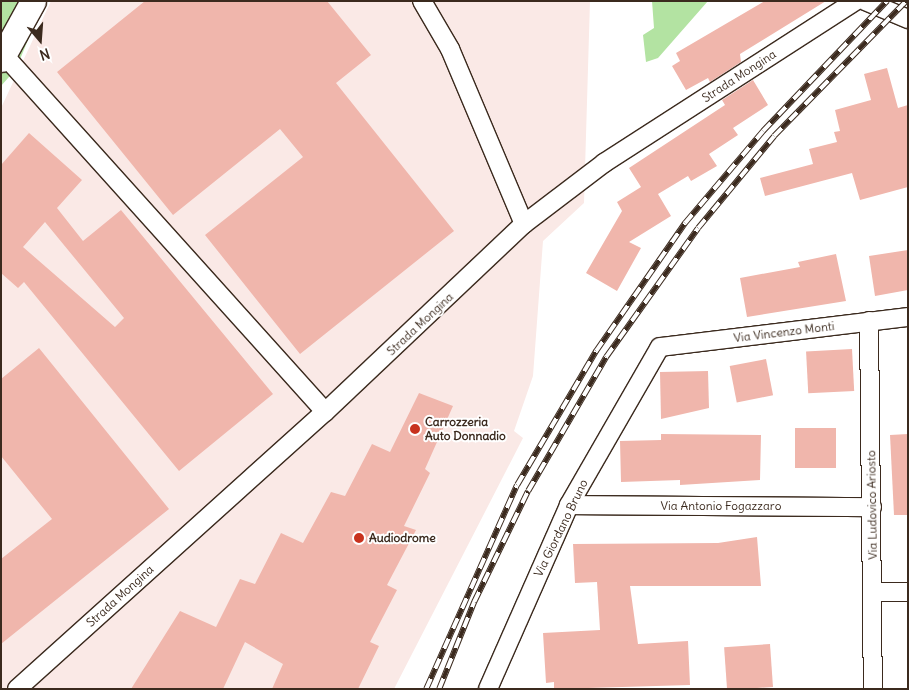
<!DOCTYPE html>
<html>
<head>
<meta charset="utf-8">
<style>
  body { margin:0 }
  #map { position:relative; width:909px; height:690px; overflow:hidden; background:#fff; font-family:Delius,sans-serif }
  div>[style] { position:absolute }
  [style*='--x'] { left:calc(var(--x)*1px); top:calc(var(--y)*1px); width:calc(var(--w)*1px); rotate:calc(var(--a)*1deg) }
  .built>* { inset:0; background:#fae9e6 }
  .green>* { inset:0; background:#b3e3a2 }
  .building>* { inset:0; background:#f0b6ac; transform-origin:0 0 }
  .roads { filter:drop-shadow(1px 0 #3b2a1e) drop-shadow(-1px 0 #3b2a1e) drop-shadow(0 1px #3b2a1e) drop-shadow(0 -1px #3b2a1e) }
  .street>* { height:18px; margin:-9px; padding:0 9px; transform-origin:9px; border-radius:9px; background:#fff }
  .secondary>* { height:25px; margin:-12.5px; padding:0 12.5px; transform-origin:12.5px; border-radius:12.5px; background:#fff }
  .rail>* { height:5.5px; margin-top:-2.75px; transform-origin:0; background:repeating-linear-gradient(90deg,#fff 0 11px,#3b2a1e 0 22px); box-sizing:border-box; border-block:1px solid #3b2a1e }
  .dots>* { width:14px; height:14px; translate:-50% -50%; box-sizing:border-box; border:2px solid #fff; border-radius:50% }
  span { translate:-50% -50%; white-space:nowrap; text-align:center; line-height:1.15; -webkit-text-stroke:4px #fff; paint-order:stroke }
  .street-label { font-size:12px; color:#3b2a1e }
  .poi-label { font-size:12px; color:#3b2a1e; font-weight:700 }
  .left { translate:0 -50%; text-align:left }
  .frame { position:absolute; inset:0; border:2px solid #3b2a1e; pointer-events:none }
  .north { position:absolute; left:15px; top:15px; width:50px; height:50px; -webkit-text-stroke:4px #fff; paint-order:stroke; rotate:162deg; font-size:14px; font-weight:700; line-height:20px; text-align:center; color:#3b2a1e }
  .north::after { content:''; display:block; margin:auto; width:18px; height:22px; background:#3b2a1e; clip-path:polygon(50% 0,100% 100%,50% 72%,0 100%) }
</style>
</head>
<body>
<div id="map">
  <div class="built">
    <div style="clip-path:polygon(51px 1px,590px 1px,584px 203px,543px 241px,533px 376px,514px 431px,523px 438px,394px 689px,1px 689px,1px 108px)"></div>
  </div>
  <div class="green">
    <div style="clip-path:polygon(1px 1px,44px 1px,16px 69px,1px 86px)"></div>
    <div style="clip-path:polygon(652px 1px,708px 1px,658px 58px,646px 62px,643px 35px,654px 28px)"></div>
  </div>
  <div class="building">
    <div style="clip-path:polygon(145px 1px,327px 1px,371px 55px,336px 83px,454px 231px,300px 354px,205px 235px,303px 157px,280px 129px,173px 215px,57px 72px)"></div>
    <div style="clip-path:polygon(765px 1px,826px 1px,740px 54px,741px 62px,710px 82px,708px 78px,686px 90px,672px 66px,680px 61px,676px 53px)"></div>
    <div style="clip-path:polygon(887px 68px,898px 108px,908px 105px,908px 187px,860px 200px,852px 173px,765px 196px,760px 178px,813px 164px,809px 149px,837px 142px,834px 132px,840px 131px,835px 110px,871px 100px,864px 74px)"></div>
    <div style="clip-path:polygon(753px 80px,768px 105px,733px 128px,738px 135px,709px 154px,717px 166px,691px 181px,688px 176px,658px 194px,671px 216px,629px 242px,641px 248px,617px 291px,586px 273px,622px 211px,617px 202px,641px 187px,629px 168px,725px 105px,722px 100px)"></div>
    <div style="clip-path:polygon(evenodd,29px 133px,82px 180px,57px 208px,83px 241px,121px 210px,273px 394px,179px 471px,24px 282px,18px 288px,1px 273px,1px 165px,29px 133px,45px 222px,124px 318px,115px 327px,23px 247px,45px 222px)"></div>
    <div style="clip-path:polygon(908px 250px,908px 290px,875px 296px,869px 256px)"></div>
    <div style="clip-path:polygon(836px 254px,846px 301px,747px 317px,740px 278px,800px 267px,798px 262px)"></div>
    <div style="clip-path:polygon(39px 348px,169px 509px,1px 644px,1px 559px,52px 519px,1px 456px,1px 379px)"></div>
    <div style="left:852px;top:349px;width:42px;height:46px;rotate:87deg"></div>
    <div style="left:766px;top:359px;width:37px;height:37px;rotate:79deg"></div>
    <div style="clip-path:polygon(708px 371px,709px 408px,661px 419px,660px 372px)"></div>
    <div style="clip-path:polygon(419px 393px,453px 406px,425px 469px,430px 473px,404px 526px,416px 530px,387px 585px,397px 590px,370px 642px,379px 646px,358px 689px,272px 689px,283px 664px,245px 642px,223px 689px,131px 689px,180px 611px,216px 627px,240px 579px,255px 584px,281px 533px,303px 543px,331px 492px,345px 496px,372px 444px,390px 452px)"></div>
    <div style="left:795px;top:428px;width:41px;height:40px"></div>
    <div style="clip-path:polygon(661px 434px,761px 435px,760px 480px,680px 485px,680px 480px,621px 482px,620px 441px,661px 440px)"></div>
    <div style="clip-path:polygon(908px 434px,908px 515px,894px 515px,890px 435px)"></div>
    <div style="clip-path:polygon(757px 537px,761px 586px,630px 586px,638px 644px,688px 641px,690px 685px,554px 689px,554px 682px,546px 683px,543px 633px,600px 630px,597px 582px,575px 583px,573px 544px,718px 543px)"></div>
    <div style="left:770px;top:644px;width:43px;height:46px;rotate:86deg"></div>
  </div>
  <div class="roads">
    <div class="street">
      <div style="--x:422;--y:1;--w:56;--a:59.7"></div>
      <div style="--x:450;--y:49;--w:190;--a:67.1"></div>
      <div style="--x:865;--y:1;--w:47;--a:22.7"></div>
      <div style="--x:4;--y:55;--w:480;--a:48"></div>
      <div style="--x:869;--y:321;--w:368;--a:89.4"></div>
      <div style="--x:569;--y:505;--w:303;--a:0.4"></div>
      <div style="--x:873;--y:592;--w:35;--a:0"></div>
      <div style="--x:17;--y:689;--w:414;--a:-42"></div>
      <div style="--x:325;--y:412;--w:274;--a:-43.4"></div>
      <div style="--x:524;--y:224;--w:101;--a:-37.3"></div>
      <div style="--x:604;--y:163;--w:299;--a:-32.8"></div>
      <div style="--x:488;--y:689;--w:201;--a:-66.2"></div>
      <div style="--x:569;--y:505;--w:182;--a:-60.1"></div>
      <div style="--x:660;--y:347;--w:250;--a:-6.9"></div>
    </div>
    <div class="secondary">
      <div style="--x:1;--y:59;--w:66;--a:-61.1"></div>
    </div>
  </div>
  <div class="rail">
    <div style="--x:426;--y:689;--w:223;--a:-66"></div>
    <div style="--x:517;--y:485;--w:156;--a:-59.5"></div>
    <div style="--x:596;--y:351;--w:156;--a:-55.2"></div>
    <div style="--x:685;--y:223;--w:121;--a:-49.7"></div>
    <div style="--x:763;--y:131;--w:180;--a:-46.4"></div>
    <div style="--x:439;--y:689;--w:94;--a:-68.1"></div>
    <div style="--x:474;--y:602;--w:123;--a:-64.1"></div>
    <div style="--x:528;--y:491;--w:155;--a:-59.8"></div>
    <div style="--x:606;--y:357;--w:158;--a:-54.5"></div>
    <div style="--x:698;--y:228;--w:119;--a:-50.4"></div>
    <div style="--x:774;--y:136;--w:189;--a:-45.6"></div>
  </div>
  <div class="dots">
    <div style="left:415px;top:429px;background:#c8321e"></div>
    <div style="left:359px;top:538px;background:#c8321e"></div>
  </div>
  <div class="street-label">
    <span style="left:739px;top:76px;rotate:-33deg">Strada Mongina</span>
    <span style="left:420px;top:324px;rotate:-43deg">Strada Mongina</span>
    <span style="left:784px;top:332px;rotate:-7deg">Via Vincenzo Monti</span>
    <span style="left:872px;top:505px;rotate:-91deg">Via Ludovico Ariosto</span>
    <span style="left:721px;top:506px">Via Antonio Fogazzaro</span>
    <span style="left:561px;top:528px;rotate:-64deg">Via Giordano Bruno</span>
    <span style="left:120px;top:596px;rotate:-42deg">Strada Mongina</span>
  </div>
  <div class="poi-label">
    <span class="left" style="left:425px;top:429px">Carrozzeria<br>Auto Donnadio</span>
    <span class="left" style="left:369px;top:538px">Audiodrome</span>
  </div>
  <div class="frame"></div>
  <div class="north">N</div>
</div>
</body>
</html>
